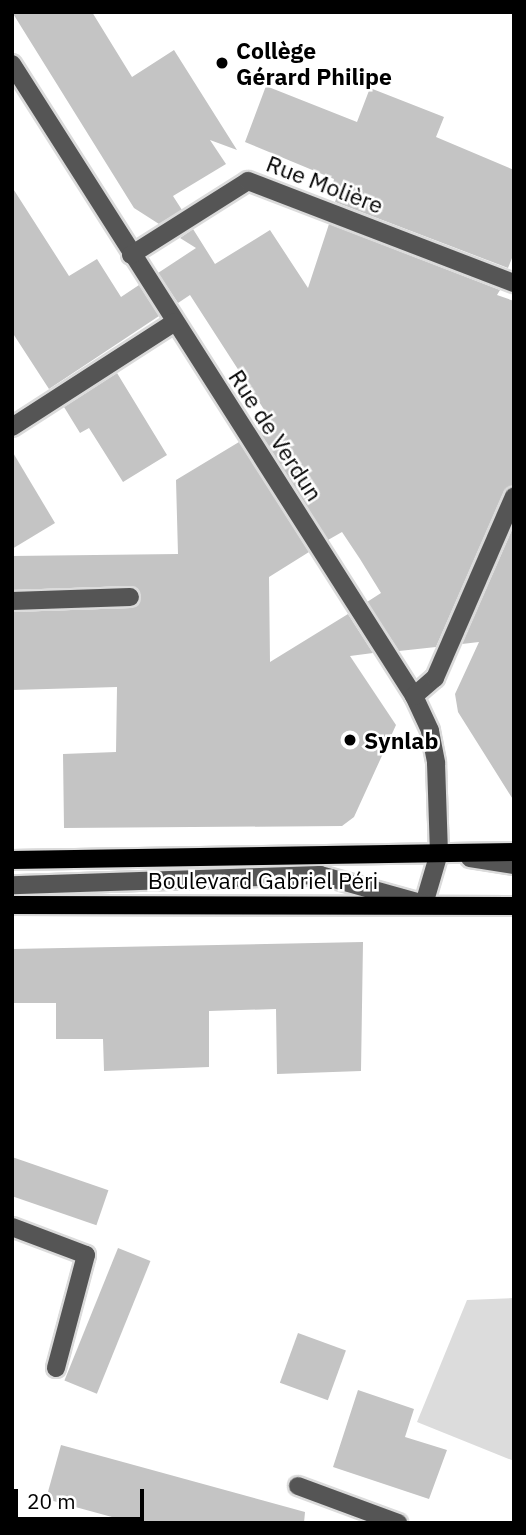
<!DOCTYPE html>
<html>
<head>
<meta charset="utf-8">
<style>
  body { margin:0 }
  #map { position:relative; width:526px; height:1535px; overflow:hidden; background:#fff; font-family:"IBM Plex Sans",sans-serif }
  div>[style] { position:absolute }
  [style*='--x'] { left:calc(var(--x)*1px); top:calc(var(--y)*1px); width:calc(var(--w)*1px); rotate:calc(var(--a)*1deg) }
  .green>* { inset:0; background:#dcdcdc }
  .building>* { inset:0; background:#c4c4c4; transform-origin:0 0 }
  .roads { filter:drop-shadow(2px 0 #dbdbdb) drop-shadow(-2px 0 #dbdbdb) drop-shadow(0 2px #dbdbdb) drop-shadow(0 -2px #dbdbdb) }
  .minor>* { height:18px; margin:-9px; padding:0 9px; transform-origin:9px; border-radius:9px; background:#555 }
  .major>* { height:18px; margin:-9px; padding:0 9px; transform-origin:9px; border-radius:9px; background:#000 }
  .dots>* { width:19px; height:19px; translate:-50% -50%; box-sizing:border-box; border:4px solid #fff; border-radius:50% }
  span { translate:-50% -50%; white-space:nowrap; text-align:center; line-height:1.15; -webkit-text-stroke:5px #fff; paint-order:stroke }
  .poi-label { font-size:23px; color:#000; font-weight:700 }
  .left { translate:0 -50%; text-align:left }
  .street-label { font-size:23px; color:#000 }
  .frame { position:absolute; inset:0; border:14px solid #000; pointer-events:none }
  .scale { position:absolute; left:14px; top:1489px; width:130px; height:32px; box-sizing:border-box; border:4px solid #000; border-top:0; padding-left:9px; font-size:21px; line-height:24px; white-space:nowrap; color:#000; -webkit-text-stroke:5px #fff; paint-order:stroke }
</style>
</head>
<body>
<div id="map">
  <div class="green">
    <div style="clip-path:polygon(514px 1298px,514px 1461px,417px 1422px,467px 1300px)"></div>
  </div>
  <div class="building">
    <div style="clip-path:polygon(12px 12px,92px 12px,132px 77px,174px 50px,237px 150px,210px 140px,226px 164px,173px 196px,182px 210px,159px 224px,134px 208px)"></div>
    <div style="clip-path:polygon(266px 86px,357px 122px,370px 88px,444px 117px,436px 137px,514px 170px,514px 253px,508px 268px,335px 202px,340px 187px,333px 184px,334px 179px,245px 142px)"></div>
    <div style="clip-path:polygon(12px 187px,69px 276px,97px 259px,121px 297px,139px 285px,159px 316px,49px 389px,12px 332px)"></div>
    <div style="clip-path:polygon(329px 224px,500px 290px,497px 295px,514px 301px,514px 485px,504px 491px,436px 647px,399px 651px,367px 602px,381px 593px,360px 559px,342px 532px,328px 540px,259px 431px,272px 422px,190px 295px,178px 303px,158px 273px,196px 248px,180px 238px,193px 229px,215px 264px,270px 230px,308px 288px)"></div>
    <div style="clip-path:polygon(117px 373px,167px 455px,123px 482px,89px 428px,80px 433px,64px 407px)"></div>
    <div style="clip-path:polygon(239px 442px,309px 552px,269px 577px,270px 662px,348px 614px,373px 653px,350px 656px,396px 725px,354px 817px,342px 826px,64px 828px,63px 754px,116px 752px,117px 687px,12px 690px,12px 612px,130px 608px,141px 596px,130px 586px,12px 590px,12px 556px,178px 554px,176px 480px)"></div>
    <div style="clip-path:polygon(12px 451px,55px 523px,12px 549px)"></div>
    <div style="clip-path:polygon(514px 525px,514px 801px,458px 712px,455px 694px,479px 642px,462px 644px)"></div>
    <div style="clip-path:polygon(363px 942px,361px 1071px,277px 1074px,276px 1009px,209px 1011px,209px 1067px,104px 1071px,103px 1039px,56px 1039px,56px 1003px,12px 1003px,12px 949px)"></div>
    <div style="left:12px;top:1157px;width:102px;height:37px;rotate:19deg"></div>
    <div style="left:118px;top:1248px;width:35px;height:143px;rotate:22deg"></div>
    <div style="left:298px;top:1333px;width:51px;height:53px;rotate:20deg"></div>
    <div style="clip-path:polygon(358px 1390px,414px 1409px,405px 1437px,447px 1450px,429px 1499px,333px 1467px)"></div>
    <div style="clip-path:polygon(61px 1445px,305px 1512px,304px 1523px,134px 1523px,46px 1499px)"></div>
  </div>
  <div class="roads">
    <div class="minor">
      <div style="--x:12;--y:64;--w:749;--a:57.54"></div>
      <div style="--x:414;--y:696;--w:38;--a:65"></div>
      <div style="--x:430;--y:731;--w:33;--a:79"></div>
      <div style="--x:436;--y:763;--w:90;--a:88.1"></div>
      <div style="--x:439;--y:853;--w:53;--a:106.4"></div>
      <div style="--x:424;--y:904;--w:108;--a:-164.4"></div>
      <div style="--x:320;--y:875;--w:308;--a:178.1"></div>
      <div style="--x:131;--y:255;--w:138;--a:-32.3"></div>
      <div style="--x:248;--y:181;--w:285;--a:21"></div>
      <div style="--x:12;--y:427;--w:194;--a:-32.8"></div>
      <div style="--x:12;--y:601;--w:118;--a:-1.9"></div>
      <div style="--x:414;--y:696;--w:28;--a:-41"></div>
      <div style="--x:435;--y:678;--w:198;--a:-66.5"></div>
      <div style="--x:470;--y:858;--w:45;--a:9"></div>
      <div style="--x:12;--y:1227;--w:79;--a:20.7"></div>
      <div style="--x:86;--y:1255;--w:117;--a:104.9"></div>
      <div style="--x:298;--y:1486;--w:107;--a:20.3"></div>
    </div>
    <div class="major">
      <div style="--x:12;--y:860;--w:502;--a:-0.91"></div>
      <div style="--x:12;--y:905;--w:502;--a:0.11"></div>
    </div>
  </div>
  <div class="dots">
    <div style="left:222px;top:63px;background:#000"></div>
    <div style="left:350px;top:740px;background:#000"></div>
  </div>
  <div class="poi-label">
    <span class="left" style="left:236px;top:63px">Collège<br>Gérard Philipe</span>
    <span class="left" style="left:364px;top:740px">Synlab</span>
  </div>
  <div class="street-label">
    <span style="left:325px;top:184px;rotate:21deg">Rue Molière</span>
    <span style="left:276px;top:435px;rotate:57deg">Rue de Verdun</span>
    <span style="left:263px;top:880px">Boulevard Gabriel Péri</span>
  </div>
  <div class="frame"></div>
  <div class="scale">20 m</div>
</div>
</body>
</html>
